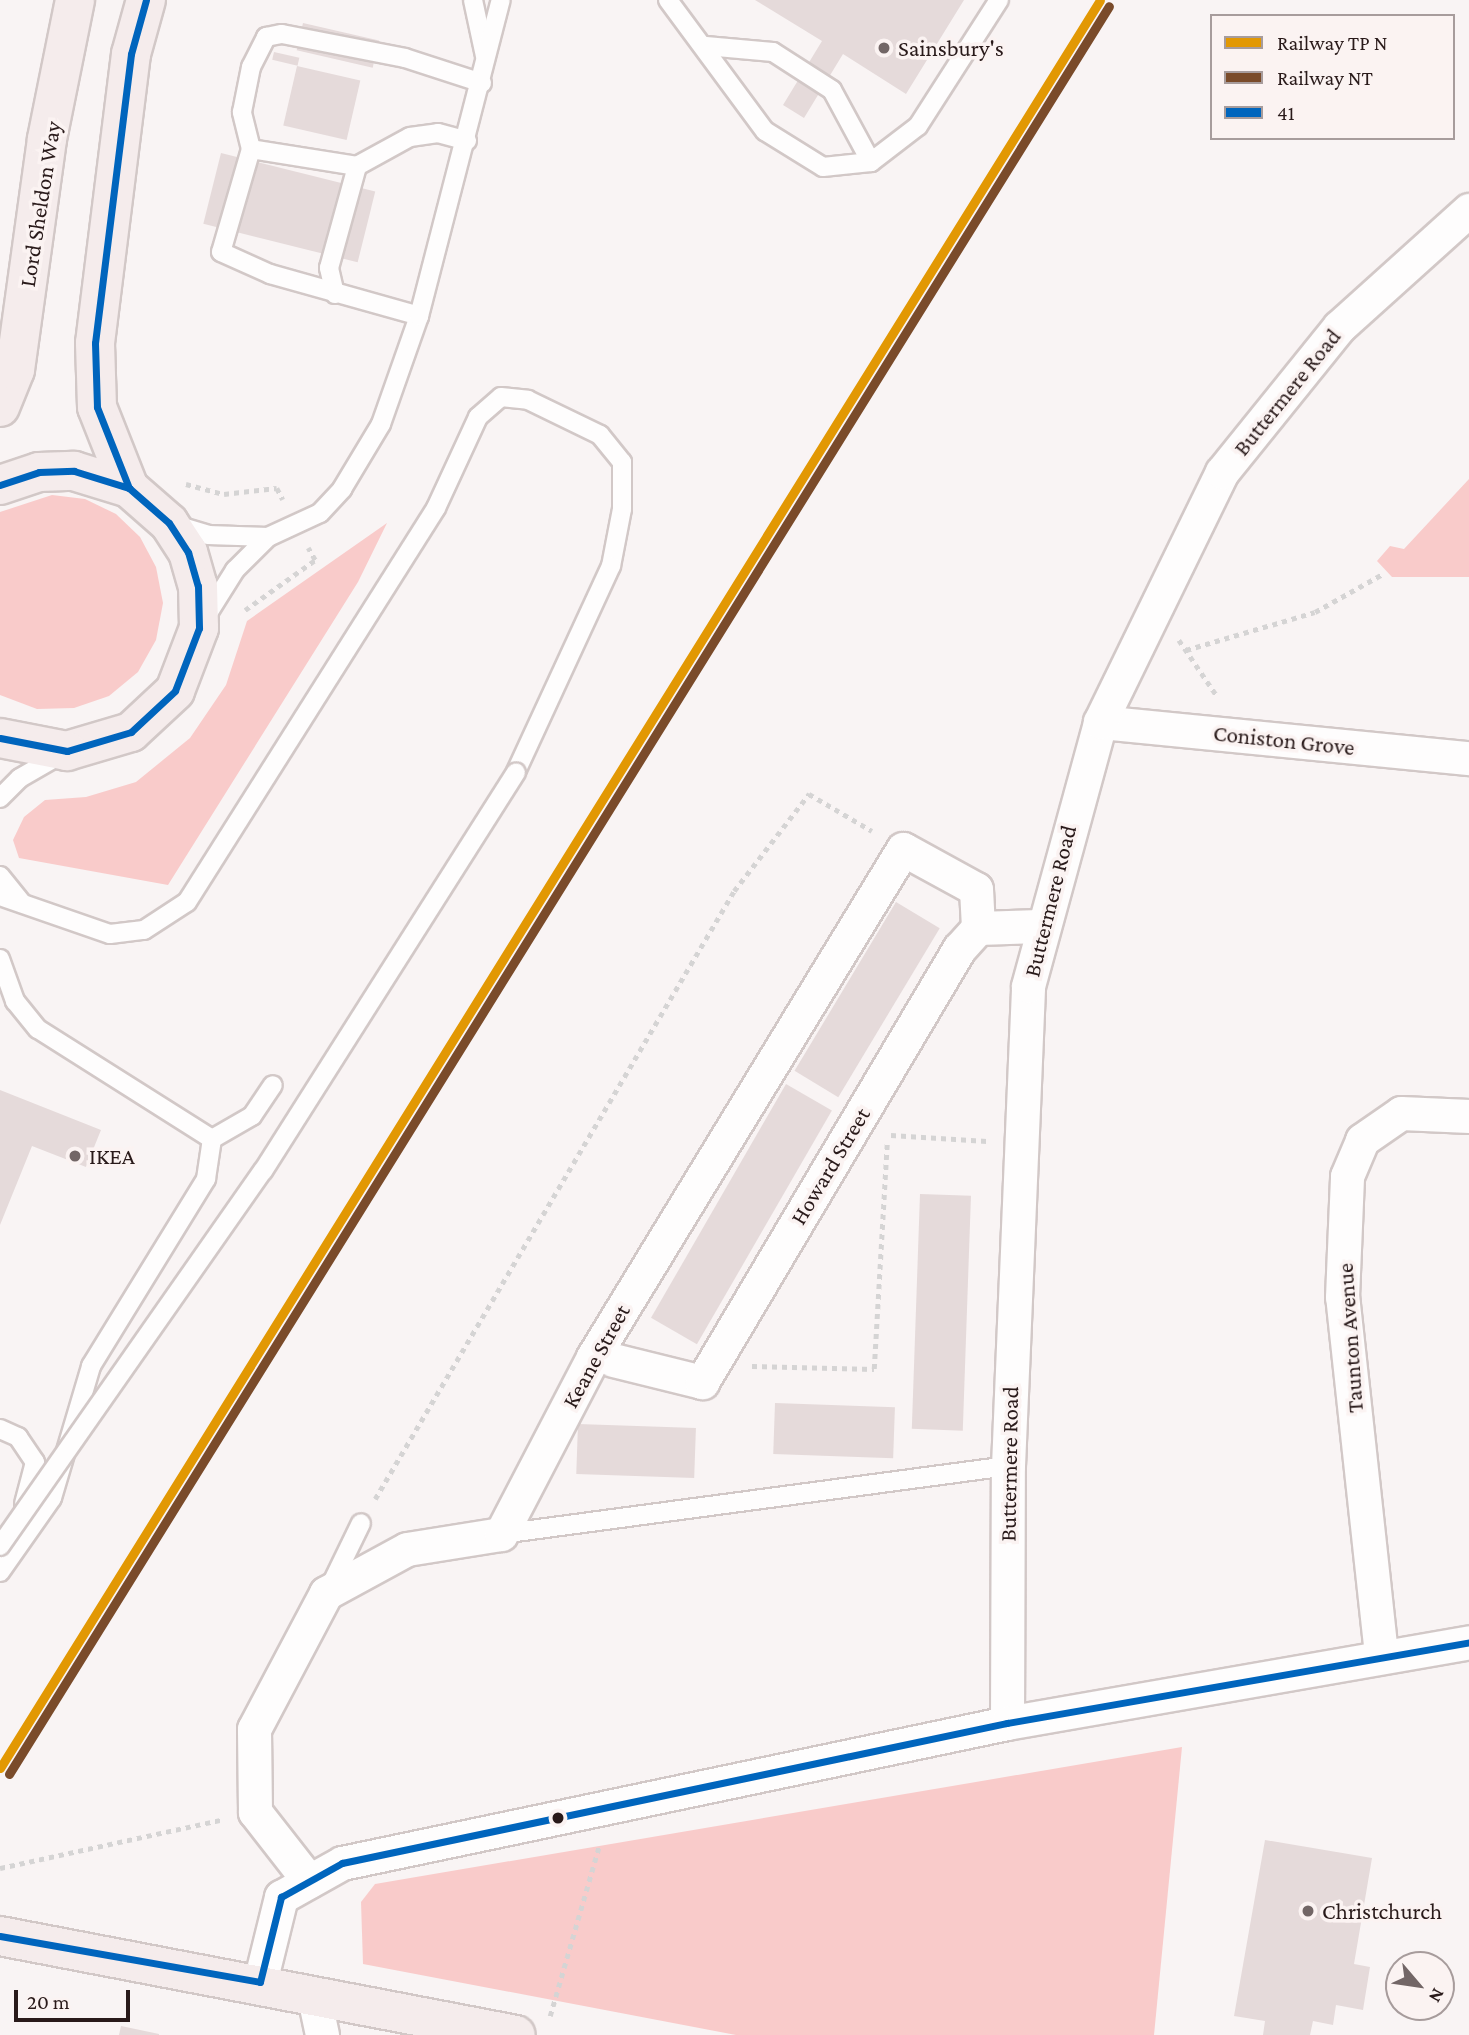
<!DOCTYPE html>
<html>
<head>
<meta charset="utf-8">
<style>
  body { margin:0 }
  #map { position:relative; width:1469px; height:2035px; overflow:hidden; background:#f9f4f4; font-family:"Crimson Pro",serif }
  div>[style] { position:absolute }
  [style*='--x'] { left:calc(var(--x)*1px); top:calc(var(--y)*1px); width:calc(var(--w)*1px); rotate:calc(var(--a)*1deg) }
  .green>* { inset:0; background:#f9cbca }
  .building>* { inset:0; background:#e5dada; transform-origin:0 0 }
  .path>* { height:4.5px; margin-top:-2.25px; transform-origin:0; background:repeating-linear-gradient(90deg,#d5d4d4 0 5px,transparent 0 10px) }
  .roads { filter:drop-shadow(2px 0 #d2c8c7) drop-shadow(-2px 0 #d2c8c7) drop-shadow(0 2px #d2c8c7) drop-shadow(0 -2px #d2c8c7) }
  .lane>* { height:18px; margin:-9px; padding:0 9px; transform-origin:9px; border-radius:9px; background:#fefdfd }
  .street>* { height:33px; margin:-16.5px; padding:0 16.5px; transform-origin:16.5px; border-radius:16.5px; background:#fefdfd }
  .highway>* { height:38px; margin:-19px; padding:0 19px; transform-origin:19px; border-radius:19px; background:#f5ecec }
  .bridges { filter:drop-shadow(2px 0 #d2c8c7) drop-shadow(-2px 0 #d2c8c7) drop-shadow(0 2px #d2c8c7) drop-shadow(0 -2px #d2c8c7) }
  .lane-bridge>* { height:18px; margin:-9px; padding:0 9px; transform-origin:9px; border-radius:9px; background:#fefdfd }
  .bus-1>* { height:7px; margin:-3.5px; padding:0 3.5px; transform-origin:3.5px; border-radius:3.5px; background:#0065bd }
  .rail-1>* { height:9px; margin:-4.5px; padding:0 4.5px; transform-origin:4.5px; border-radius:4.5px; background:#e29803 }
  .rail-2>* { height:9px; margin:-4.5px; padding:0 4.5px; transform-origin:4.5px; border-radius:4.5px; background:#7a4b2a }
  .dots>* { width:19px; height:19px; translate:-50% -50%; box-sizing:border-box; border:4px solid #fbf3f2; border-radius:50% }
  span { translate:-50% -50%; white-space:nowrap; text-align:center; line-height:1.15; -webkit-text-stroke:7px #fbf3f2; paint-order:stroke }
  .poi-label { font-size:23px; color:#291a1a }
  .left { translate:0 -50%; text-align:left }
  .street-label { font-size:23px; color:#291a1a }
  .legend { position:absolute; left:1210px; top:14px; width:245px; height:126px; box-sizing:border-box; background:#fbf3f2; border:2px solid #a79c9c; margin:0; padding:9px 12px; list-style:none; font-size:21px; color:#291a1a }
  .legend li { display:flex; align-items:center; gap:14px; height:35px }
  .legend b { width:35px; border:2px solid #a79c9c }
  .north { position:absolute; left:1385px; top:1951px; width:70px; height:70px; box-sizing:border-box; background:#fbf3f2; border:2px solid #a79c9c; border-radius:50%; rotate:119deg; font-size:19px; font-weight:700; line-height:28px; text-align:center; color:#291a1a }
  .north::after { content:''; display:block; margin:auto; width:24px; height:32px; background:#726666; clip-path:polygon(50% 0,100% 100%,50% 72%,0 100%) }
  .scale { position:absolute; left:14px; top:1990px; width:116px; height:32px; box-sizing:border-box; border:4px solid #291a1a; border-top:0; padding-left:9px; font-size:21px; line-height:24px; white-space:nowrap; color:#291a1a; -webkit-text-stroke:5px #fbf3f2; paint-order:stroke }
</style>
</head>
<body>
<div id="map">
  <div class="green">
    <div style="clip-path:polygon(1469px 479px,1469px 577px,1392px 577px,1377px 561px,1390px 546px,1404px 549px)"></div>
    <div style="clip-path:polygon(52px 495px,85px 499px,116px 514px,140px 537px,156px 567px,163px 603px,156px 640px,138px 672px,109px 696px,74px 708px,37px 709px,0 695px,0 512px)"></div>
    <div style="clip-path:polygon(387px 523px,358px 582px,168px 885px,19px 858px,13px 840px,24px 817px,45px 800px,86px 797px,136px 782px,190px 738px,226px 685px,247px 621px)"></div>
    <div style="clip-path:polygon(1182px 1747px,1154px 2035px,736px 2035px,363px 1964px,361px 1902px,375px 1884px)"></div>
  </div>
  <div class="building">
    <div style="clip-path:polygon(755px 0,964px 0,906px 94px,843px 54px,804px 118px,783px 105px,822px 41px)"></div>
    <div style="left:303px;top:23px;width:78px;height:28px;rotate:13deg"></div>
    <div style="left:274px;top:52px;width:26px;height:8px;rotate:13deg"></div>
    <div style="left:297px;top:66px;width:65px;height:61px;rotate:13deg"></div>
    <div style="left:221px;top:153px;width:159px;height:73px;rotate:14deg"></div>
    <div style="left:896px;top:902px;width:51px;height:197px;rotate:31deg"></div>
    <div style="left:786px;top:1084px;width:53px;height:270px;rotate:30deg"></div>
    <div style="clip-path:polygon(0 1090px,101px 1130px,86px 1167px,32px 1146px,0 1225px)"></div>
    <div style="left:920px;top:1194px;width:51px;height:235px;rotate:2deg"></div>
    <div style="left:775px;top:1403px;width:120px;height:51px;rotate:2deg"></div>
    <div style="left:578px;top:1424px;width:118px;height:50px;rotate:2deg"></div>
    <div style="clip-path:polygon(1265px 1840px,1372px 1858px,1354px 1964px,1370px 1967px,1363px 2010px,1336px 2005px,1333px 2025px,1313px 2021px,1310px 2035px,1263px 2035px,1265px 2021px,1234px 2016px)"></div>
    <div style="clip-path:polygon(121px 2026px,159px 2034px,159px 2035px,119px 2035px)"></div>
  </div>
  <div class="path">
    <div style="--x:186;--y:484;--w:39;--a:15"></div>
    <div style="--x:224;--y:494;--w:53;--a:-6.5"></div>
    <div style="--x:277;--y:488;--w:13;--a:63"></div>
    <div style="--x:245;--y:610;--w:86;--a:-35.5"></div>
    <div style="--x:315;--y:560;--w:14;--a:-120"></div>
    <div style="--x:1179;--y:640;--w:68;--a:55.8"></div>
    <div style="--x:1186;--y:650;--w:134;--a:-16.4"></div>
    <div style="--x:1315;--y:612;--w:76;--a:-29.3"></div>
    <div style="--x:891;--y:1135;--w:96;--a:3.6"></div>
    <div style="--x:752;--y:1366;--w:122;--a:1.4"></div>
    <div style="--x:874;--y:1369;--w:227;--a:-86.7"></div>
    <div style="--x:375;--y:1499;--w:706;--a:-59.44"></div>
    <div style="--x:734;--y:891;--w:123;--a:-52.3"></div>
    <div style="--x:809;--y:794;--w:73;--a:30.4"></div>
    <div style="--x:0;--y:1868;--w:226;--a:-12.3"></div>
    <div style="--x:550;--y:2016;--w:177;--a:-73.9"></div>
  </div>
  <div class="roads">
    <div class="lane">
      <div style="--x:473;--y:0;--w:57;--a:77.9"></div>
      <div style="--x:668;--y:0;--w:163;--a:53.5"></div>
      <div style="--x:765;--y:131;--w:68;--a:31.8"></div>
      <div style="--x:823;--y:167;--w:48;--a:-5.9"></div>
      <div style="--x:871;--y:162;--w:59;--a:-37.5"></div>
      <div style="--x:918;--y:126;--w:150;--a:-57.3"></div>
      <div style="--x:706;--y:46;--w:67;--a:5.1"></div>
      <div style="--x:773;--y:52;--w:70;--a:32.8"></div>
      <div style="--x:832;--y:90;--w:82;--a:61.6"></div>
      <div style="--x:251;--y:149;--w:38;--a:-104"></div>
      <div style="--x:242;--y:112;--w:46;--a:-78.7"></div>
      <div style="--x:251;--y:67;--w:34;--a:-63"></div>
      <div style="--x:266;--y:37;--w:16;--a:-11"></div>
      <div style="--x:282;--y:34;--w:125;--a:11"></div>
      <div style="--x:405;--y:58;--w:81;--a:18"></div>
      <div style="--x:357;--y:166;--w:107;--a:-170.9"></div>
      <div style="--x:251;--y:149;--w:107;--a:106.2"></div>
      <div style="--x:221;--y:252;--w:54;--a:24.2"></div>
      <div style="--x:270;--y:274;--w:155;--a:15.7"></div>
      <div style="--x:335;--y:294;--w:27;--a:-103"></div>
      <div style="--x:329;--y:268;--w:106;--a:-74.6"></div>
      <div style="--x:357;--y:166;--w:60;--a:-28.7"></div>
      <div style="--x:410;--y:137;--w:28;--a:-8"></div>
      <div style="--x:438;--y:133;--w:30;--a:15"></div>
      <div style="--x:176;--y:525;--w:34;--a:17"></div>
      <div style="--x:208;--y:535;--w:60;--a:1.9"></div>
      <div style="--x:205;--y:618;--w:57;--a:-58"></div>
      <div style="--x:235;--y:570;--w:47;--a:-45"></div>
      <div style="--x:268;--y:537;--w:57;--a:-24.8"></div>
      <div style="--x:320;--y:513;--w:33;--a:-47"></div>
      <div style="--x:342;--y:489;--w:76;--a:-59"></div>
      <div style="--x:381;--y:424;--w:114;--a:-70.6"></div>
      <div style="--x:419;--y:316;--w:326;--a:-75.5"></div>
      <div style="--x:0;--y:798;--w:28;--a:-45"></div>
      <div style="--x:20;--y:778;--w:46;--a:-29.9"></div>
      <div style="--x:0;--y:876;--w:35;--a:51"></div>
      <div style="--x:0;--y:896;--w:116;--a:19.1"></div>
      <div style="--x:110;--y:934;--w:34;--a:-7"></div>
      <div style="--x:144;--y:930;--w:51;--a:-33.1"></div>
      <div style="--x:187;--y:902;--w:466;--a:-57.7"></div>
      <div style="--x:436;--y:508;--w:100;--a:-65.2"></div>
      <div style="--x:478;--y:417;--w:30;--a:-41"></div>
      <div style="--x:501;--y:397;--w:27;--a:6"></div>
      <div style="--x:528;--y:400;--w:80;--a:25.9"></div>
      <div style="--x:600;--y:435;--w:35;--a:51"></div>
      <div style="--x:622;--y:462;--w:47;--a:90"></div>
      <div style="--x:622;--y:509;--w:58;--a:100.9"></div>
      <div style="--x:611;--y:566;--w:227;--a:114.8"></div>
      <div style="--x:0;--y:959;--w:45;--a:70.3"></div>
      <div style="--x:15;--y:1001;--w:36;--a:51"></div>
      <div style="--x:38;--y:1029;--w:206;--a:32.3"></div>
      <div style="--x:212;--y:1139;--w:46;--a:-29.9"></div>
      <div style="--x:252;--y:1116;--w:37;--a:-56"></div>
      <div style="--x:0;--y:1429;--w:20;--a:24"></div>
      <div style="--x:18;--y:1437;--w:30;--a:56"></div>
      <div style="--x:35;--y:1462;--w:43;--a:104.7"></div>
      <div style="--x:501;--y:1534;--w:512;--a:-7.64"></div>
      <div style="--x:0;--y:1572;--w:90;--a:-54.9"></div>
      <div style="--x:52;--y:1498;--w:138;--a:-73.5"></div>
      <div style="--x:91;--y:1366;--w:220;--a:-58.4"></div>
      <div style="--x:206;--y:1179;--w:40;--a:-81.5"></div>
      <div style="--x:329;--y:1589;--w:73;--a:-64.1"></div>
    </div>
    <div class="street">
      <div style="--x:1100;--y:722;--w:371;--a:5.6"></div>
      <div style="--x:613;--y:1360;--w:92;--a:13.9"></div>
      <div style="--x:702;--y:1382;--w:504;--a:-59.31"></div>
      <div style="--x:959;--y:949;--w:28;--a:-48"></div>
      <div style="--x:978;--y:928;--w:61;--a:-1.9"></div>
      <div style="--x:1381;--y:1654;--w:359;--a:-96.2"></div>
      <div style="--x:1342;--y:1297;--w:121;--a:-87.6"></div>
      <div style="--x:1347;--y:1176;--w:39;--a:-67"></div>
      <div style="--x:1362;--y:1140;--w:47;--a:-34.7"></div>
      <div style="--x:1401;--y:1113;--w:68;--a:2.5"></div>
      <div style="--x:1007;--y:1723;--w:257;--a:-89.8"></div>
      <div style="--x:1008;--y:1466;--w:480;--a:-87.6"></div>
      <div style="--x:1028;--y:986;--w:274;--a:-74.7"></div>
      <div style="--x:1100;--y:722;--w:278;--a:-64"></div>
      <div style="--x:1222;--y:472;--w:186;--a:-51.1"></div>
      <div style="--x:1339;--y:327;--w:175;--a:-42"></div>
      <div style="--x:309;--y:1881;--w:88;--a:-128"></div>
      <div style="--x:255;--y:1812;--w:83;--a:-90.7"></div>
      <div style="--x:254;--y:1729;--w:154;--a:-62.1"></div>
      <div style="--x:326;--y:1593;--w:92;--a:-28.5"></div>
      <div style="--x:407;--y:1549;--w:95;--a:-9.1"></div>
      <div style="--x:501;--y:1534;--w:199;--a:-62.5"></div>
      <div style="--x:593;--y:1357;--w:595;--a:-58.61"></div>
      <div style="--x:903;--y:849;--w:83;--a:28.7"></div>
      <div style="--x:976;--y:889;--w:39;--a:87"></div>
      <div style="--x:260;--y:1982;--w:88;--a:-76.1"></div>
      <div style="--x:281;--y:1897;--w:70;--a:-29.1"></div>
      <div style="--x:342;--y:1863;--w:680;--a:-11.89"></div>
      <div style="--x:1007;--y:1723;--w:469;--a:-9.9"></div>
      <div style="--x:314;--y:1997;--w:39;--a:78"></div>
    </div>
    <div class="highway">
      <div style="--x:0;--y:407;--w:40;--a:-68"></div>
      <div style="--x:15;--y:370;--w:233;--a:-82.1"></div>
      <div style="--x:47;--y:139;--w:142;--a:-78.6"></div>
      <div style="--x:0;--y:485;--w:41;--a:-18.4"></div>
      <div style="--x:39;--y:472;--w:35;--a:-2"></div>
      <div style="--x:74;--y:471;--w:58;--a:17.2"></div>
      <div style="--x:129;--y:488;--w:53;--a:41.2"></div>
      <div style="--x:169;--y:523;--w:35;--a:57"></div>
      <div style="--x:188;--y:552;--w:35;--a:74"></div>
      <div style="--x:198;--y:586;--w:42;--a:88.6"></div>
      <div style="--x:199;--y:628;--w:67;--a:110.9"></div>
      <div style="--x:175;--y:691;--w:60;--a:137"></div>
      <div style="--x:131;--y:732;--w:67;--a:163.5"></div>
      <div style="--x:67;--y:751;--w:68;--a:-169"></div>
      <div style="--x:129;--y:488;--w:87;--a:-111.6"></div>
      <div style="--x:97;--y:407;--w:64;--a:-91.8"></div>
      <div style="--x:95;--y:343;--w:291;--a:-82.9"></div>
      <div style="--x:131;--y:54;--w:56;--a:-74.5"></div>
      <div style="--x:0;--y:1936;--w:525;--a:10.86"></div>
    </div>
  </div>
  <div class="bridges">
    <div class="lane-bridge">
      <div style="--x:0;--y:1546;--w:458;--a:-55"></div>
      <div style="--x:263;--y:1171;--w:472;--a:-57.6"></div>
    </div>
  </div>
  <div class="bus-1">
    <div style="--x:0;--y:485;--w:41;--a:-18.4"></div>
    <div style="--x:39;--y:472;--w:35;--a:-2"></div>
    <div style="--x:74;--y:471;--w:58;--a:17.2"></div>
    <div style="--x:129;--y:488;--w:53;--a:41.2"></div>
    <div style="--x:169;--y:523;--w:35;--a:57"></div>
    <div style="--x:188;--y:552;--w:35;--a:74"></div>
    <div style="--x:198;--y:586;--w:42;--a:88.6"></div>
    <div style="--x:199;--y:628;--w:67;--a:110.9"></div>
    <div style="--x:175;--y:691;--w:60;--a:137"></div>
    <div style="--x:131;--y:732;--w:67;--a:163.5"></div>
    <div style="--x:67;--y:751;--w:68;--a:-169"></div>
    <div style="--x:129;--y:488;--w:87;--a:-111.6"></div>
    <div style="--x:97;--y:407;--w:64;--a:-91.8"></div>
    <div style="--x:95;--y:343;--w:291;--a:-82.9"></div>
    <div style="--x:131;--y:54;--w:56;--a:-74.5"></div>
    <div style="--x:0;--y:1936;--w:264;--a:10"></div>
    <div style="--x:260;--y:1982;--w:88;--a:-76.1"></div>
    <div style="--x:281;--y:1897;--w:70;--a:-29.1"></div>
    <div style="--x:342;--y:1863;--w:680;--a:-11.89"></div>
    <div style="--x:1007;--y:1723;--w:469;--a:-9.9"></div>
  </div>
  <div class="rail-1">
    <div style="--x:0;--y:1768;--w:2082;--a:-58.11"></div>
  </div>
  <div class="rail-2">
    <div style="--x:9;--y:1774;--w:2082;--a:-58.11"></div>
  </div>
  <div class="dots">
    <div style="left:884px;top:48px;background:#726666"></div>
    <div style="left:75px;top:1156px;background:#726666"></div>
    <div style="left:558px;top:1818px;background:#291a1a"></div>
    <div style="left:1308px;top:1911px;background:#726666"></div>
  </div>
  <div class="poi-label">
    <span class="left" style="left:898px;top:48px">Sainsbury's</span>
    <span class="left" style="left:89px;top:1156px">IKEA</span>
    <span class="left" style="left:1322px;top:1911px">Christchurch</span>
  </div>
  <div class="street-label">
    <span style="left:40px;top:204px;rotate:-81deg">Lord Sheldon Way</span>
    <span style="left:1287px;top:392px;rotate:-51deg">Buttermere Road</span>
    <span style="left:1284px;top:740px;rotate:6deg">Coniston Grove</span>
    <span style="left:1050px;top:901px;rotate:-76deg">Buttermere Road</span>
    <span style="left:830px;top:1166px;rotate:-59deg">Howard Street</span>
    <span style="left:1350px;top:1338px;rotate:-94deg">Taunton Avenue</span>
    <span style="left:596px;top:1356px;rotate:-61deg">Keane Street</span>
    <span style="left:1009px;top:1464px;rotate:-89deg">Buttermere Road</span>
  </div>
  <ul class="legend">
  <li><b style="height:9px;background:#e29803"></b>Railway TP N</li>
  <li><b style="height:9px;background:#7a4b2a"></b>Railway NT</li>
  <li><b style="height:9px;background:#0065bd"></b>41</li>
  </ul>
  <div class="north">N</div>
  <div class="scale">20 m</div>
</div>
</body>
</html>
